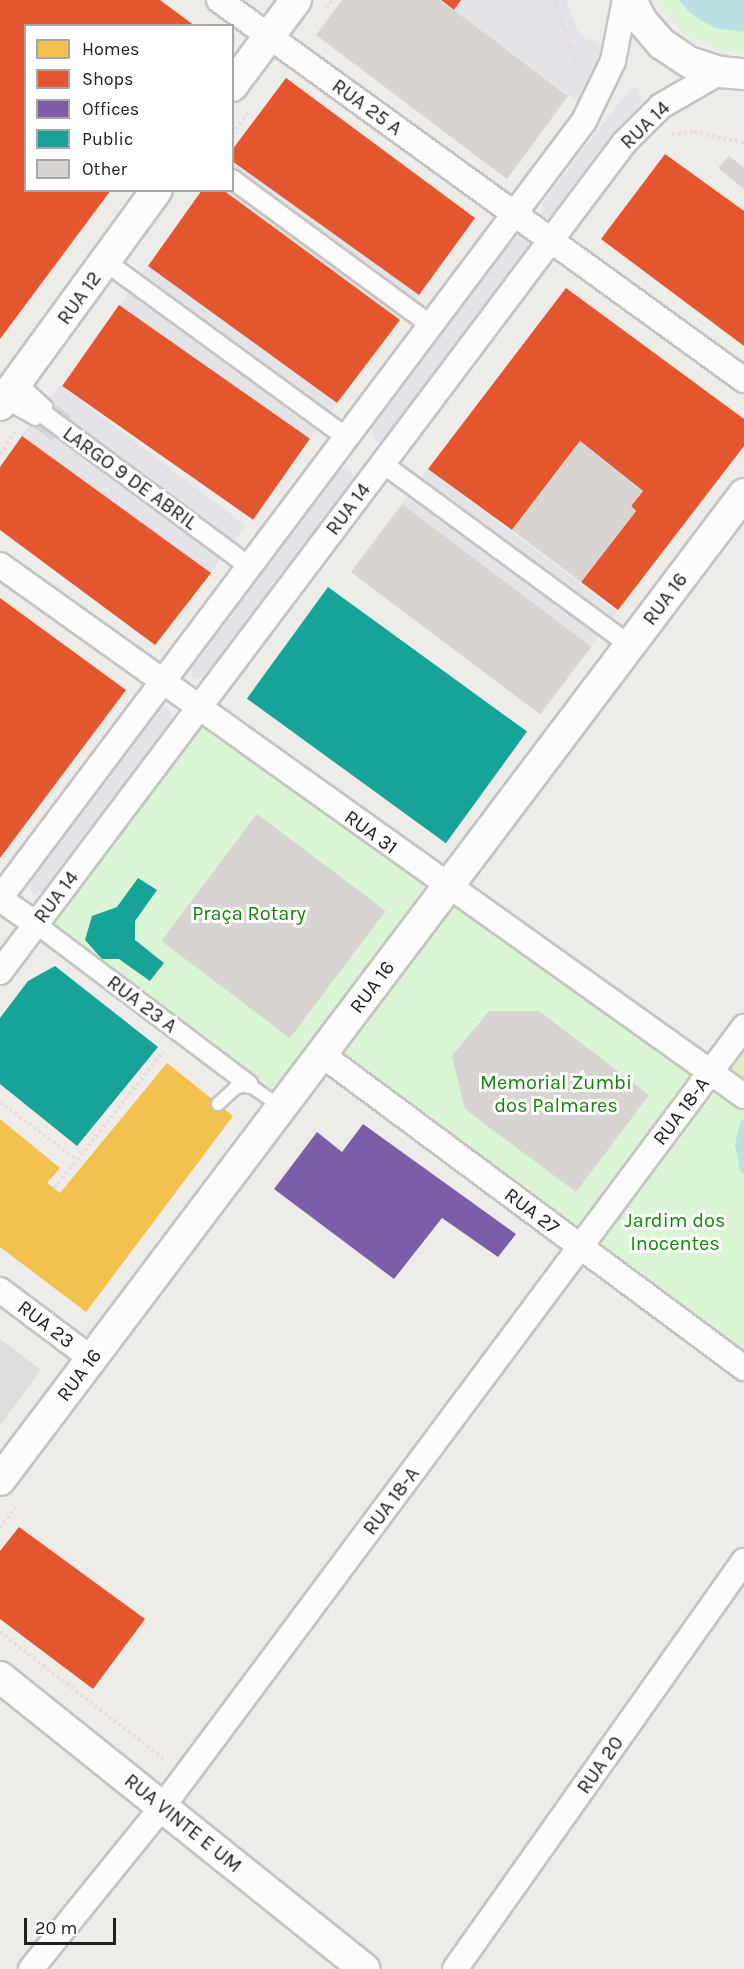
<!DOCTYPE html>
<html>
<head>
<meta charset="utf-8">
<style>
  body { margin:0 }
  #map { position:relative; width:744px; height:1969px; overflow:hidden; background:#eeece9; font-family:Karla,sans-serif }
  div>[style] { position:absolute }
  [style*='--x'] { left:calc(var(--x)*1px); top:calc(var(--y)*1px); width:calc(var(--w)*1px); rotate:calc(var(--a)*1deg) }
  .grass>* { inset:0; background:#e1edc7 }
  .park>* { inset:0; background:#d9f5d4 }
  .parking>* { inset:0; background:#dedddc }
  .plaza>* { inset:0; background:#e3e3e8; transform-origin:0 0 }
  .water>* { inset:0; background:#bbe1e3 }
  .homes>* { inset:0; background:#f2c14e }
  .shops>* { inset:0; background:#e4572e; transform-origin:0 0 }
  .offices>* { inset:0; background:#7b5ea7 }
  .public>* { inset:0; background:#17a398; transform-origin:0 0 }
  .stream>* { height:9px; margin:-4.5px; padding:0 4.5px; transform-origin:4.5px; border-radius:4.5px; background:#bbe1e3 }
  .building>* { inset:0; background:#d7d4d1; transform-origin:0 0 }
  .path>* { height:4px; margin-top:-2px; transform-origin:0; background:repeating-linear-gradient(90deg,#ecd9db 0 3px,transparent 0 6px) }
  .roads { filter:drop-shadow(2px 0 #c5c4c3) drop-shadow(-2px 0 #c5c4c3) drop-shadow(0 2px #c5c4c3) drop-shadow(0 -2px #c5c4c3) }
  .service>* { height:12px; margin:-6px; padding:0 6px; transform-origin:6px; border-radius:6px; background:#fcfcfc }
  .pedestrian>* { height:18px; margin:-9px; padding:0 9px; transform-origin:9px; border-radius:9px; background:#fcfcfc }
  .minor>* { height:24px; margin:-12px; padding:0 12px; transform-origin:12px; border-radius:12px; background:#fcfcfc }
  .tertiary>* { height:30px; margin:-15px; padding:0 15px; transform-origin:15px; border-radius:15px; background:#fcfcfc }
  span { translate:-50% -50%; white-space:nowrap; text-align:center; line-height:1.15; -webkit-text-stroke:6px #fff; paint-order:stroke }
  .street-label { font-size:20px; color:#202020 }
  .park-label { font-size:20px; color:#128507 }
  .legend { position:absolute; left:24px; top:24px; width:210px; height:168px; box-sizing:border-box; background:#fff; border:2px solid #a6a6a6; margin:0; padding:8px 10px; list-style:none; font-size:18px; color:#202020 }
  .legend li { display:flex; align-items:center; gap:12px; height:30px }
  .legend b { width:30px; border:2px solid #a6a6a6 }
  .scale { position:absolute; left:24px; top:1918px; width:92px; height:27px; box-sizing:border-box; border:3px solid #202020; border-top:0; padding-left:8px; font-size:18px; line-height:21px; white-space:nowrap; color:#202020; -webkit-text-stroke:4px #fff; paint-order:stroke }
</style>
</head>
<body>
<div id="map">
  <div class="grass">
    <div style="clip-path:polygon(744px 1027px,744px 1096px,710px 1072px)"></div>
  </div>
  <div class="park">
    <div style="clip-path:polygon(654px 0,744px 0,744px 52px,717px 49px,684px 34px)"></div>
    <div style="clip-path:polygon(198px 708px,744px 1096px,744px 1368px,321px 1054px,281px 1107px,36px 924px)"></div>
  </div>
  <div class="parking">
    <div style="clip-path:polygon(0 1339px,41px 1370px,0 1425px)"></div>
  </div>
  <div class="plaza">
    <div style="clip-path:polygon(461px 0,566px 0,577px 29px,584px 38px,598px 42px,603px 51px,582px 105px,454px 10px)"></div>
    <div style="clip-path:polygon(630px 88px,637px 88px,642px 100px,555px 216px,542px 218px,542px 204px)"></div>
    <div style="clip-path:polygon(233px 161px,419px 295px,400px 320px,223px 191px,232px 190px)"></div>
    <div style="clip-path:polygon(519px 237px,526px 239px,531px 249px,389px 437px,379px 442px,374px 439px,371px 426px,511px 241px)"></div>
    <div style="left:148px;top:266px;width:233px;height:49px;rotate:36deg"></div>
    <div style="left:60px;top:385px;width:233px;height:64px;rotate:37deg"></div>
    <div style="clip-path:polygon(346px 467px,355px 478px,352px 483px,208px 677px,193px 679px,190px 665px,336px 472px)"></div>
    <div style="left:428px;top:469px;width:237px;height:44px;rotate:37deg"></div>
    <div style="clip-path:polygon(166px 707px,172px 714px,171px 723px,46px 890px,34px 895px,26px 883px,29px 877px,157px 709px)"></div>
  </div>
  <div class="water">
    <div style="clip-path:polygon(679px 0,744px 0,744px 32px,714px 28px,690px 13px)"></div>
  </div>
  <div class="homes">
    <div style="clip-path:polygon(167px 1063px,233px 1116px,86px 1312px,0 1247px,0 1119px,60px 1168px,47px 1183px,60px 1193px)"></div>
  </div>
  <div class="shops">
    <div style="clip-path:polygon(0 0,160px 0,195px 26px,26px 26px,26px 190px,111px 190px,0 339px)"></div>
    <div style="clip-path:polygon(441px 0,461px 0,454px 10px)"></div>
    <div style="clip-path:polygon(286px 78px,475px 218px,419px 295px,232px 161px,232px 150px)"></div>
    <div style="clip-path:polygon(665px 154px,744px 211px,744px 346px,601px 239px)"></div>
    <div style="clip-path:polygon(202px 190px,223px 190px,400px 320px,337px 403px,148px 266px)"></div>
    <div style="clip-path:polygon(566px 288px,744px 419px,744px 446px,618px 610px,581px 582px,636px 511px,631px 506px,643px 491px,580px 441px,512px 530px,428px 469px)"></div>
    <div style="left:119px;top:305px;width:233px;height:99px;rotate:35deg"></div>
    <div style="clip-path:polygon(22px 436px,211px 573px,155px 645px,0 530px,0 467px)"></div>
    <div style="clip-path:polygon(0 598px,126px 690px,0 858px)"></div>
    <div style="clip-path:polygon(19px 1527px,145px 1619px,93px 1689px,0 1619px,0 1551px)"></div>
  </div>
  <div class="offices">
    <div style="clip-path:polygon(363px 1124px,516px 1234px,498px 1257px,442px 1218px,394px 1279px,274px 1189px,317px 1132px,342px 1152px)"></div>
  </div>
  <div class="public">
    <div style="left:328px;top:587px;width:246px;height:138px;rotate:36deg"></div>
    <div style="clip-path:polygon(138px 878px,157px 890px,135px 921px,135px 940px,164px 963px,150px 981px,119px 959px,102px 959px,85px 940px,92px 916px,117px 907px)"></div>
    <div style="clip-path:polygon(55px 966px,158px 1047px,77px 1146px,0 1084px,0 1018px,28px 981px)"></div>
  </div>
  <div class="stream">
    <div style="--x:744;--y:1123;--w:22;--a:103"></div>
    <div style="--x:739;--y:1144;--w:25;--a:79"></div>
  </div>
  <div class="building">
    <div style="clip-path:polygon(342px 0,441px 0,568px 96px,507px 179px,316px 35px)"></div>
    <div style="clip-path:polygon(729px 156px,744px 168px,744px 189px,718px 168px)"></div>
    <div style="left:49px;top:400px;width:27px;height:31px;rotate:36deg"></div>
    <div style="clip-path:polygon(580px 441px,643px 491px,631px 506px,636px 511px,581px 582px,512px 530px)"></div>
    <div style="left:402px;top:504px;width:237px;height:85px;rotate:37deg"></div>
    <div style="left:257px;top:814px;width:161px;height:159px;rotate:37deg"></div>
    <div style="clip-path:polygon(489px 1011px,539px 1011px,649px 1095px,576px 1192px,465px 1109px,452px 1056px)"></div>
  </div>
  <div class="path">
    <div style="--x:554;--y:0;--w:73;--a:70.8"></div>
    <div style="--x:326;--y:8;--w:10;--a:-53"></div>
    <div style="--x:232;--y:134;--w:26;--a:-53"></div>
    <div style="--x:672;--y:134;--w:22;--a:-5"></div>
    <div style="--x:694;--y:132;--w:51;--a:12.4"></div>
    <div style="--x:0;--y:454;--w:27;--a:-56"></div>
    <div style="--x:0;--y:1102;--w:96;--a:37"></div>
    <div style="--x:77;--y:1160;--w:139;--a:-51.4"></div>
    <div style="--x:54;--y:1188;--w:36;--a:-51"></div>
    <div style="--x:0;--y:1528;--w:26;--a:-53"></div>
    <div style="--x:0;--y:1632;--w:207;--a:37.8"></div>
  </div>
  <div class="roads">
    <div class="service">
      <div style="--x:18;--y:381;--w:38;--a:42"></div>
      <div style="--x:3;--y:401;--w:37;--a:29"></div>
      <div style="--x:218;--y:1104;--w:23;--a:-43"></div>
      <div style="--x:235;--y:1088;--w:14;--a:-17"></div>
      <div style="--x:248;--y:1084;--w:40;--a:34.9"></div>
    </div>
    <div class="pedestrian">
      <div style="--x:232;--y:179;--w:247;--a:36.3"></div>
      <div style="--x:106;--y:262;--w:297;--a:36.1"></div>
      <div style="--x:11;--y:390;--w:296;--a:36.5"></div>
      <div style="--x:382;--y:463;--w:308;--a:36.3"></div>
      <div style="--x:36;--y:924;--w:266;--a:37"></div>
    </div>
    <div class="minor">
      <div style="--x:219;--y:0;--w:648;--a:35.9"></div>
      <div style="--x:0;--y:565;--w:914;--a:35.52"></div>
      <div style="--x:0;--y:898;--w:972;--a:-53.07"></div>
      <div style="--x:584;--y:121;--w:67;--a:-64.2"></div>
      <div style="--x:613;--y:61;--w:62;--a:-78.9"></div>
      <div style="--x:0;--y:899;--w:44;--a:34.8"></div>
      <div style="--x:0;--y:972;--w:1038;--a:-53.03"></div>
      <div style="--x:624;--y:143;--w:52;--a:-45"></div>
      <div style="--x:661;--y:106;--w:68;--a:-30"></div>
      <div style="--x:321;--y:1054;--w:527;--a:36.59"></div>
      <div style="--x:0;--y:1290;--w:115;--a:36.9"></div>
      <div style="--x:31;--y:1969;--w:210;--a:-51"></div>
      <div style="--x:163;--y:1806;--w:972;--a:-53.28"></div>
      <div style="--x:455;--y:1969;--w:500;--a:-54.7"></div>
    </div>
    <div class="tertiary">
      <div style="--x:631;--y:0;--w:22;--a:63"></div>
      <div style="--x:641;--y:20;--w:32;--a:49"></div>
      <div style="--x:662;--y:44;--w:32;--a:34"></div>
      <div style="--x:689;--y:62;--w:33;--a:18"></div>
      <div style="--x:720;--y:72;--w:24;--a:5"></div>
      <div style="--x:232;--y:86;--w:107;--a:-53.3"></div>
      <div style="--x:0;--y:405;--w:266;--a:-53.9"></div>
      <div style="--x:0;--y:1480;--w:1235;--a:-52.96"></div>
      <div style="--x:0;--y:1677;--w:467;--a:38.7"></div>
    </div>
  </div>
  <div class="street-label">
    <span style="left:367px;top:107px;rotate:36deg">RUA 25 A</span>
    <span style="left:645px;top:125px;rotate:-44deg">RUA 14</span>
    <span style="left:79px;top:298px;rotate:-54deg">RUA 12</span>
    <span style="left:130px;top:478px;rotate:36deg">LARGO 9 DE ABRIL</span>
    <span style="left:348px;top:509px;rotate:-53deg">RUA 14</span>
    <span style="left:665px;top:599px;rotate:-53deg">RUA 16</span>
    <span style="left:371px;top:832px;rotate:36deg">RUA 31</span>
    <span style="left:56px;top:897px;rotate:-53deg">RUA 14</span>
    <span style="left:372px;top:987px;rotate:-53deg">RUA 16</span>
    <span style="left:142px;top:1004px;rotate:37deg">RUA 23 A</span>
    <span style="left:681px;top:1111px;rotate:-53deg">RUA 18-A</span>
    <span style="left:532px;top:1211px;rotate:37deg">RUA 27</span>
    <span style="left:46px;top:1324px;rotate:37deg">RUA 23</span>
    <span style="left:79px;top:1375px;rotate:-53deg">RUA 16</span>
    <span style="left:391px;top:1501px;rotate:-53deg">RUA 18-A</span>
    <span style="left:600px;top:1765px;rotate:-55deg">RUA 20</span>
    <span style="left:183px;top:1823px;rotate:39deg">RUA VINTE E UM</span>
  </div>
  <div class="park-label">
    <span style="left:249px;top:913px">Praça Rotary</span>
    <span style="left:556px;top:1094px">Memorial Zumbi<br>dos Palmares</span>
    <span style="left:675px;top:1232px">Jardim dos<br>Inocentes</span>
  </div>
  <ul class="legend">
  <li><b style="height:16px;background:#f2c14e"></b>Homes</li>
  <li><b style="height:16px;background:#e4572e"></b>Shops</li>
  <li><b style="height:16px;background:#7b5ea7"></b>Offices</li>
  <li><b style="height:16px;background:#17a398"></b>Public</li>
  <li><b style="height:16px;background:#d7d4d1"></b>Other</li>
  </ul>
  <div class="scale">20 m</div>
</div>
</body>
</html>
